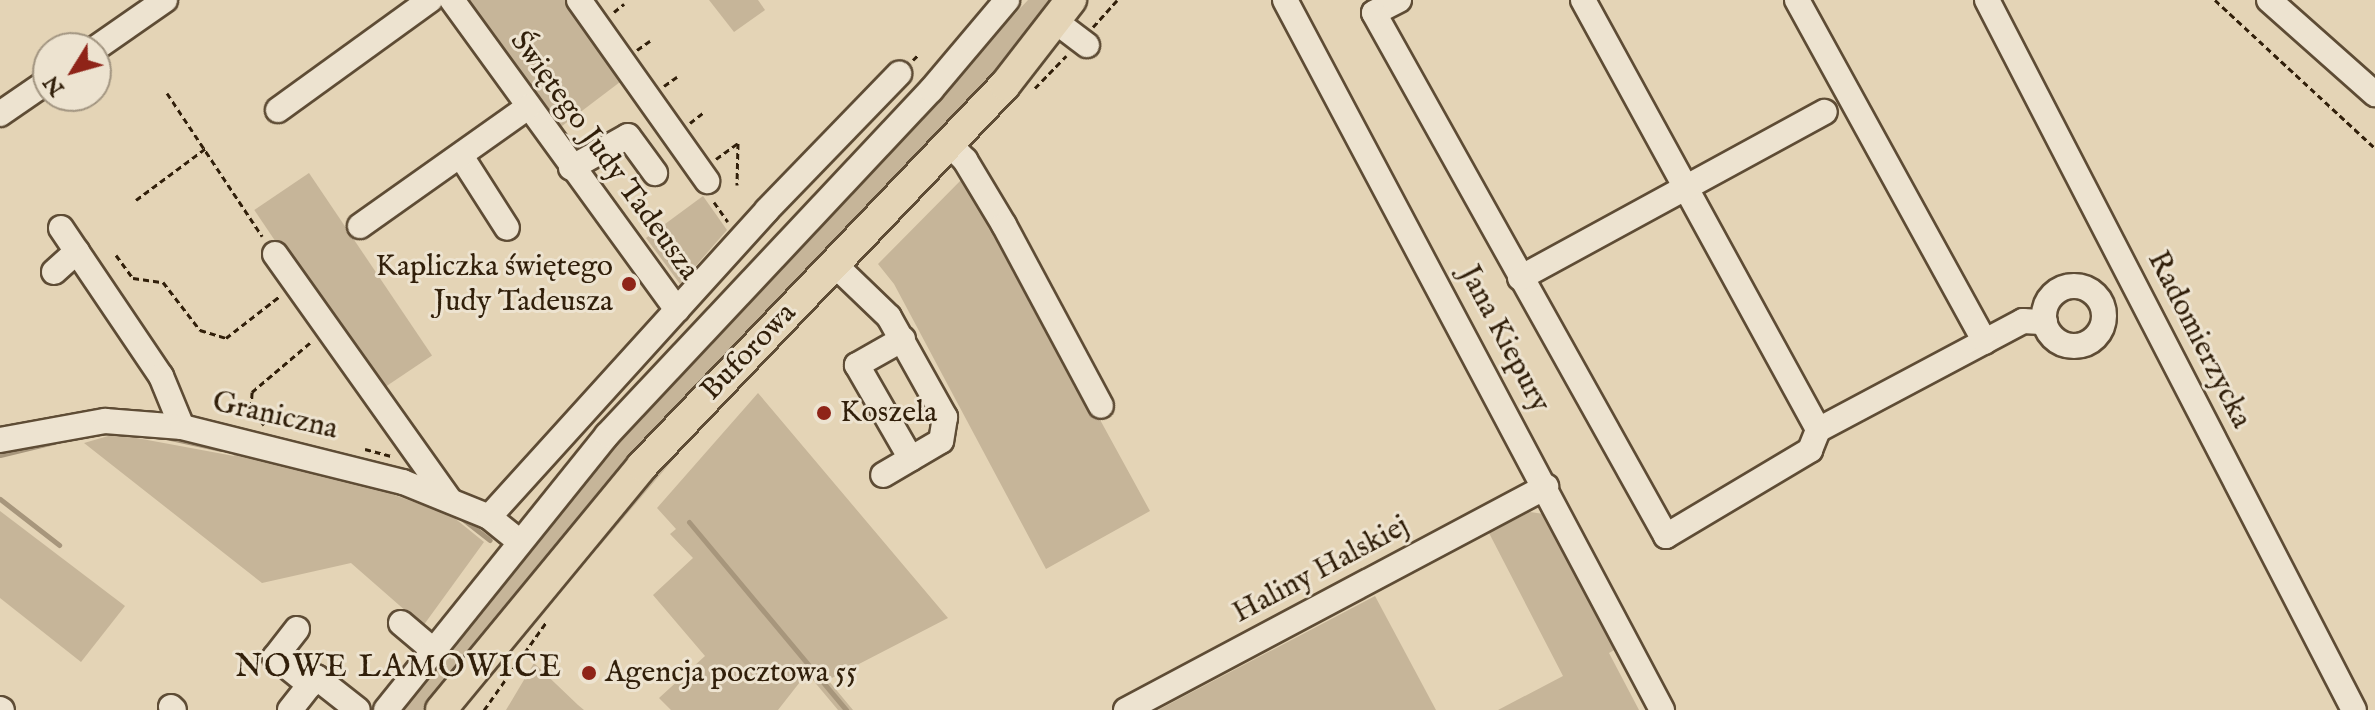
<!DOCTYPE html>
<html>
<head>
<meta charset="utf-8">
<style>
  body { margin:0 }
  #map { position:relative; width:2375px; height:710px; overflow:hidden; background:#e4d4b6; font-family:"IM FELL English",serif }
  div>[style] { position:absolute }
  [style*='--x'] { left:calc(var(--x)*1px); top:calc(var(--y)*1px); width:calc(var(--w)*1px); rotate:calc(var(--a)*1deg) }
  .green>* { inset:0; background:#c6b599; transform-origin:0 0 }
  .stream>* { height:5px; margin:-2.5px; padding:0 2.5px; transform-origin:2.5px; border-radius:2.5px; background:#a7967c }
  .path>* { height:3px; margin-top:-1.5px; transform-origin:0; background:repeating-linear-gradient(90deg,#311f0a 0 6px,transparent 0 10px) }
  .roads { filter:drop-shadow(2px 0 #5e4c35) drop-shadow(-2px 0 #5e4c35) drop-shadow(0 2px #5e4c35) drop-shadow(0 -2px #5e4c35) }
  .minor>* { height:24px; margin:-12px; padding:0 12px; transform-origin:12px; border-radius:12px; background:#ede3d0 }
  .minor>.ring { margin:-12px; padding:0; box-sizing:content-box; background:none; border:24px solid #ede3d0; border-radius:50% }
  .major>* { height:30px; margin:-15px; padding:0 15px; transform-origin:15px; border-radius:15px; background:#e4d4b6 }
  .dots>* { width:22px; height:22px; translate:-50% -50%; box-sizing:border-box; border:4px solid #ede3d0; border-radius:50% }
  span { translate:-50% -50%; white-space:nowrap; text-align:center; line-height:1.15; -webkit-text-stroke:6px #ede3d0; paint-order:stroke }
  .street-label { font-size:30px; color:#311f0a }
  .poi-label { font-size:30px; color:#311f0a }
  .right { translate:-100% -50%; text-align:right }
  .left { translate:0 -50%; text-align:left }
  .neighbourhood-label { font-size:32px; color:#311f0a; letter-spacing:2px }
  .north { position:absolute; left:32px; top:32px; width:80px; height:80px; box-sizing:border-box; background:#ede3d0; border:2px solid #a29581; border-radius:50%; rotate:233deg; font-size:22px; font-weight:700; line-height:32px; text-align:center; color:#311f0a }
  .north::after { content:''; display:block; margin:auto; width:28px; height:36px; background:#8f2418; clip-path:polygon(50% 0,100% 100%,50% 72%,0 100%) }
</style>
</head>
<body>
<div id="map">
  <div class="green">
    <div style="clip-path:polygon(463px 0,567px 0,624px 79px,562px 126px,578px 150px,570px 151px)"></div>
    <div style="clip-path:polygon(709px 0,758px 0,765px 10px,734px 32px)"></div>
    <div style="clip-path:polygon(1028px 0,1053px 0,1024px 40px,1020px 38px,1021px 44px,1005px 64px,476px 654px,423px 710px,399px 710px,598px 461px)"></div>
    <div style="left:309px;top:173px;width:220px;height:66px;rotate:56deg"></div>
    <div style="clip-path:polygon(966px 175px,1150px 511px,1046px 569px,894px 284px,878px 264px)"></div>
    <div style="clip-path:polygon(703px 196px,727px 230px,680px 284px,646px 238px)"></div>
    <div style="clip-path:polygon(834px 284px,838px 285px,682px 449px,598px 548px,595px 545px,638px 489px)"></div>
    <div style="clip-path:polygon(758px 393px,948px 618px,828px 680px,853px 710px,838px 710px,807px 673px,778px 710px,671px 710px,659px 698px,705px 656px,653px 595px,693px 558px,670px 534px,676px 529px,657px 508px)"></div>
    <div style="clip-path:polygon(115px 434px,234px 456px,233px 452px,370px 486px,452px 516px,484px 542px,423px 626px,351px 563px,262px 583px,84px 443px)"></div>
    <div style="clip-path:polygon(0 511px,125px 606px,81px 662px,0 598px)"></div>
    <div style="clip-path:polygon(1530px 512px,1544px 514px,1616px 649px,1609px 653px,1639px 710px,1498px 710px,1563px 676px,1489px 533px)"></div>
    <div style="clip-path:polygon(1375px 596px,1436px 710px,1158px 710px)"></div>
    <div style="clip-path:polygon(534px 663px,578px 705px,584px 710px,506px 710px)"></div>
  </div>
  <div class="stream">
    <div style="--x:166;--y:437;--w:55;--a:12.5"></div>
    <div style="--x:0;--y:455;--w:56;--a:-13.5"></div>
    <div style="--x:0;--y:499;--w:75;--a:37.9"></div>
    <div style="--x:459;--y:516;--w:39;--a:38"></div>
    <div style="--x:689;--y:522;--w:245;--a:50.1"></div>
  </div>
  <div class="path">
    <div style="--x:2215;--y:0;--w:218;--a:42.8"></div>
    <div style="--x:614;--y:12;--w:13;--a:-39"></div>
    <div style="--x:1093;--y:27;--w:36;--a:-48"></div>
    <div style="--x:637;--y:50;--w:16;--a:-35"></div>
    <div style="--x:913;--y:60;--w:8;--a:-45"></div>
    <div style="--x:664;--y:86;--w:16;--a:-35"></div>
    <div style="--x:1035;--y:88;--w:45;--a:-45.9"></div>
    <div style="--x:167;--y:93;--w:172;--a:56.4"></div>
    <div style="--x:690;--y:123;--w:16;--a:-38"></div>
    <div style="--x:716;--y:159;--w:27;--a:-36"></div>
    <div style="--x:738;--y:143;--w:42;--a:91.4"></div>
    <div style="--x:136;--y:200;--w:87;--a:-36.6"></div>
    <div style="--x:714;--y:202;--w:24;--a:55"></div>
    <div style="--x:116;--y:255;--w:29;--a:54"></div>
    <div style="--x:133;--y:278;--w:30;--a:8"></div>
    <div style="--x:163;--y:282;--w:61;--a:52.4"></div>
    <div style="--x:200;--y:330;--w:27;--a:17"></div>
    <div style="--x:226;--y:338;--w:68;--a:-37.9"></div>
    <div style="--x:264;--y:425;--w:21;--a:-127"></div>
    <div style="--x:251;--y:408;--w:16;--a:-86"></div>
    <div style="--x:252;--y:392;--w:77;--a:-40.3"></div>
    <div style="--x:365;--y:449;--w:28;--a:15"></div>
    <div style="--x:484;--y:710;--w:109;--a:-54.7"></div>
  </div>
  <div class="roads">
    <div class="minor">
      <div style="--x:452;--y:0;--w:383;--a:54"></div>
      <div style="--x:579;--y:0;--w:222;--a:54.7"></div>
      <div style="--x:1285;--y:0;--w:804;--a:62.03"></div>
      <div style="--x:1399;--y:0;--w:28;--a:153"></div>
      <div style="--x:1374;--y:13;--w:599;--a:60.82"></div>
      <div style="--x:1666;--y:536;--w:168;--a:-30.8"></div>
      <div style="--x:1810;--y:450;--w:22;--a:-68"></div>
      <div style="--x:1818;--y:430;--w:232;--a:-28"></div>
      <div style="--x:2023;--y:321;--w:22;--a:3"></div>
      <div style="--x:1583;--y:0;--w:490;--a:61.3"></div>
      <div style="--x:1797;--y:0;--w:390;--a:61.2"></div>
      <div style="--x:1987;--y:0;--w:799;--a:62.67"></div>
      <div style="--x:2269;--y:0;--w:142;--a:41.6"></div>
      <div style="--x:1055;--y:21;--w:40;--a:37"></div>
      <div style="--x:96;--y:48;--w:84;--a:-34.8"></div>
      <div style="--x:278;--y:110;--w:188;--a:-35.9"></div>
      <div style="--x:0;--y:114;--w:58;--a:-34.5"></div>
      <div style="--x:949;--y:144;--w:23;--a:45"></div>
      <div style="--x:965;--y:160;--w:76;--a:59"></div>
      <div style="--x:1004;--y:225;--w:205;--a:61.8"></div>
      <div style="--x:461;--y:156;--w:85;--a:57.4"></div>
      <div style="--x:571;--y:168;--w:65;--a:-29.3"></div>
      <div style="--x:628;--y:136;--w:46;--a:53.9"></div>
      <div style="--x:360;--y:226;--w:206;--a:-35.3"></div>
      <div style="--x:61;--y:228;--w:179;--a:56"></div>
      <div style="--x:161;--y:376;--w:55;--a:67.6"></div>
      <div style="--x:275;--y:254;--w:301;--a:54.6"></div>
      <div style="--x:834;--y:264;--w:76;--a:43.9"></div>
      <div style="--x:889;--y:317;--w:115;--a:60.8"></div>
      <div style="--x:945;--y:417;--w:24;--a:99"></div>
      <div style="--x:941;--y:441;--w:67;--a:149.6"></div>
      <div style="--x:54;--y:272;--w:31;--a:-42"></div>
      <div style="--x:1520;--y:278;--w:347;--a:-28.6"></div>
      <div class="ring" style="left:2044px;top:286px;width:36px;height:36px"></div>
      <div style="--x:903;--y:339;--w:53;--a:150.5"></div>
      <div style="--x:857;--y:365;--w:108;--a:60.1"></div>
      <div style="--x:0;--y:440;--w:107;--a:-10.3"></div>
      <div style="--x:105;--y:421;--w:77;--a:4.5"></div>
      <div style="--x:182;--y:427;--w:228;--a:14"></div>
      <div style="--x:403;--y:482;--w:93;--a:22.1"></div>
      <div style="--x:489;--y:517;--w:38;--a:39"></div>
      <div style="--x:489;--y:517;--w:414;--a:-47.8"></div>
      <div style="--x:767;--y:210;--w:190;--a:-45.9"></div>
      <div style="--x:401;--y:623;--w:42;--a:40.2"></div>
      <div style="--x:297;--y:629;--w:36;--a:128"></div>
      <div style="--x:275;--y:657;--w:45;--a:38.7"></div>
      <div style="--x:171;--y:707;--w:4;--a:45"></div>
      <div style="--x:0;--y:709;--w:2;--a:27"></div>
      <div style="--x:290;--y:710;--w:42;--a:-51.8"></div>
      <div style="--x:316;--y:677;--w:53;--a:38.2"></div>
      <div style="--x:386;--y:710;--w:353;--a:-51.2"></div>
      <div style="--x:607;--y:435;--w:473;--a:-46.8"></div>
      <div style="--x:931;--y:90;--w:118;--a:-49.8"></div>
      <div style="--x:1126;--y:710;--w:476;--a:-28"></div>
    </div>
    <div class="major">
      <div style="--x:441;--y:710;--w:316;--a:-50.5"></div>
      <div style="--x:642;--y:466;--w:526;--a:-46.39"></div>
      <div style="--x:1005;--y:85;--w:108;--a:-52.2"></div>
    </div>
  </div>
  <div class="dots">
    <div style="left:629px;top:284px;background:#8f2418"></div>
    <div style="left:824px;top:413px;background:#8f2418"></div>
    <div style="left:589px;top:673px;background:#8f2418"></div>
  </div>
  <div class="street-label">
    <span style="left:604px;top:156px;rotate:54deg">Świętego Judy Tadeusza</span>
    <span style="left:1504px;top:339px;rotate:62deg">Jana Kiepury</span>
    <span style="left:2199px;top:340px;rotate:63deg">Radomierzycka</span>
    <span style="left:749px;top:352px;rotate:-46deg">Buforowa</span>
    <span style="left:275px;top:416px;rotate:13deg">Graniczna</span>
    <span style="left:1321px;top:570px;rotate:-28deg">Haliny Halskiej</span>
  </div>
  <div class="poi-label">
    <span class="right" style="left:613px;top:284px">Kapliczka świętego<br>Judy Tadeusza</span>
    <span class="left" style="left:840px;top:413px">Koszela</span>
    <span class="left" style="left:605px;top:673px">Agencja pocztowa 55</span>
  </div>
  <div class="neighbourhood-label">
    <span style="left:399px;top:668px">NOWE LAMOWICE</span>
  </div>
  <div class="north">N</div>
</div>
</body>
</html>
